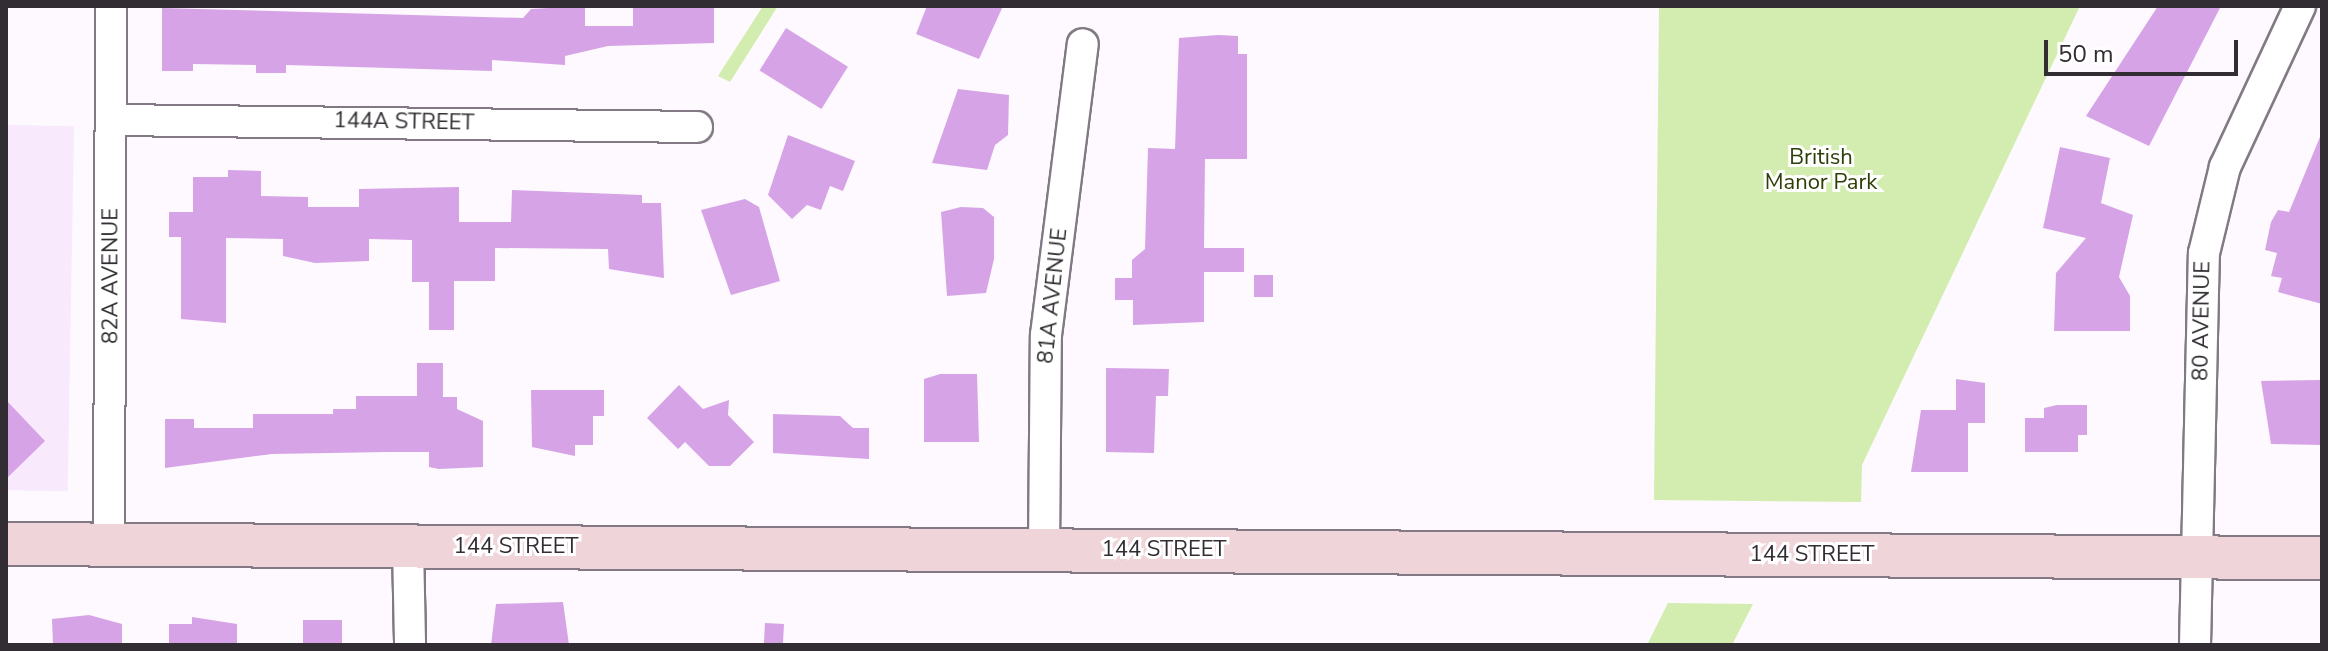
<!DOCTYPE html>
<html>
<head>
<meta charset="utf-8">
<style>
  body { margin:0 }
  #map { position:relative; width:2328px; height:651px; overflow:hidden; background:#fdf9fe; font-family:"Nunito Sans",sans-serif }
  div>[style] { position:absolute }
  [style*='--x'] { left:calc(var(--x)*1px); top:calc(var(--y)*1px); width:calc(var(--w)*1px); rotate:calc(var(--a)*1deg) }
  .built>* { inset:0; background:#f8e9fc; transform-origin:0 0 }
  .green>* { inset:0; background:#d2edaf }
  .building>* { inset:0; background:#d6a4e6; transform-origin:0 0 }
  .roads { filter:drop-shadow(2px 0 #827984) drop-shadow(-2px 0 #827984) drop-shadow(0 2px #827984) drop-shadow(0 -2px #827984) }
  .street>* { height:30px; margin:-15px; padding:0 15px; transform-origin:15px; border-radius:15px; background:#fff }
  .secondary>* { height:42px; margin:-21px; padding:0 21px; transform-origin:21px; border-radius:21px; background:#efd5d9 }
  span { translate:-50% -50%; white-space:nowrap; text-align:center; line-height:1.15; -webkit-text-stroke:6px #fff; paint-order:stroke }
  .street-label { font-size:22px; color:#312d32 }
  .park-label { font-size:22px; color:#2d3f07 }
  .frame { position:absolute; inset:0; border:8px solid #312d32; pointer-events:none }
  .scale { position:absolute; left:2044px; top:40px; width:194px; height:36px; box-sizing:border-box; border:4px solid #312d32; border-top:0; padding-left:10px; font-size:24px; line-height:28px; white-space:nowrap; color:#312d32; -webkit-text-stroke:6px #fff; paint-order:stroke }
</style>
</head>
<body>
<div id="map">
  <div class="built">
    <div style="left:6px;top:125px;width:68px;height:365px;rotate:1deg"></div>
  </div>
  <div class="green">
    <div style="clip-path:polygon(763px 6px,778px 6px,730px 82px,718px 76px)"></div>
    <div style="clip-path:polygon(1659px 6px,2080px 6px,1862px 465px,1861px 502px,1654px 500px)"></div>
    <div style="clip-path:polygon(1668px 603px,1753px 604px,1732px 645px,1647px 645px)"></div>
  </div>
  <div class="building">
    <div style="clip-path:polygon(585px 6px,585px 26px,633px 26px,633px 6px,714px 6px,714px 43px,608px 46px,565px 56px,565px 65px,492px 60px,492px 71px,286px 65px,286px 73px,256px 73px,256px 65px,193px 64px,193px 71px,162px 71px,162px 8px,523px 18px,531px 9px)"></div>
    <div style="clip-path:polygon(927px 6px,1003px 6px,979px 59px,916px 34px)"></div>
    <div style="clip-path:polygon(2158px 6px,2221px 6px,2149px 146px,2086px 116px)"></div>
    <div style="left:786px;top:28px;width:73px;height:50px;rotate:32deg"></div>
    <div style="clip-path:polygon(1218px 35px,1238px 36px,1238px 54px,1247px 54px,1247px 159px,1205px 159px,1204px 248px,1244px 248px,1244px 272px,1204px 272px,1204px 322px,1133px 325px,1133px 300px,1115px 300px,1115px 278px,1132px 278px,1132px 260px,1145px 249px,1148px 148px,1175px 149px,1179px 38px)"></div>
    <div style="clip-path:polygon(958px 89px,1009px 95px,1008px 135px,995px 145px,987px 170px,932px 163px)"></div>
    <div style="clip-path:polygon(2322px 132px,2322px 304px,2278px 292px,2282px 278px,2271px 276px,2277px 253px,2265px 250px,2271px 222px,2278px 210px,2289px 212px)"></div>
    <div style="clip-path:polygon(788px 135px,855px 161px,843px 191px,830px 186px,821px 210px,807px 205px,792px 219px,768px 195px)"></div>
    <div style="clip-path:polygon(2060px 147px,2110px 158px,2101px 203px,2133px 215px,2119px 277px,2130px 296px,2130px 331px,2054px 331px,2056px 273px,2086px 238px,2043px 228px)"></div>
    <div style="clip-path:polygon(228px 170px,261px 171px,261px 196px,308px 197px,308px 207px,359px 207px,359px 189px,459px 187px,459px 222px,511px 222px,512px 190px,642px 195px,642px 203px,661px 203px,664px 278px,609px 269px,608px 249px,495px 248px,495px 281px,454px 281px,454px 330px,429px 330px,429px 282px,412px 282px,412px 240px,369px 239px,369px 261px,315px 263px,283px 256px,283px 239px,226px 238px,226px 323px,181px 319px,181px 237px,169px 237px,169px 212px,193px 212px,193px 177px,228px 177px)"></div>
    <div style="clip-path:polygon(745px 199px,759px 207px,780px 281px,731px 295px,701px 210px)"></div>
    <div style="clip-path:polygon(961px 207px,983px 208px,994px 217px,994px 259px,986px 293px,947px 296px,941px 212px)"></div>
    <div style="left:1254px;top:275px;width:19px;height:22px"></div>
    <div style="clip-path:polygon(417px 363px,443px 363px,443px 397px,457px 397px,457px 409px,483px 421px,483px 467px,439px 469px,429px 467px,429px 452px,387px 452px,272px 454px,165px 468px,165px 419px,194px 419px,194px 428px,253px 428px,253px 414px,333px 414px,333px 409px,356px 409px,356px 396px,417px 396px)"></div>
    <div style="clip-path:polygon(1106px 368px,1169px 369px,1168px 396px,1156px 396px,1154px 453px,1106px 452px)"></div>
    <div style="clip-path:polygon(940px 374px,977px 374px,979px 442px,924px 442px,924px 379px)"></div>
    <div style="clip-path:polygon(1956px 379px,1985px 383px,1985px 423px,1968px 423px,1968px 472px,1911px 472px,1921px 410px,1956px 410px)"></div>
    <div style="clip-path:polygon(2320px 380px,2322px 445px,2271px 444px,2261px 381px)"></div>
    <div style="clip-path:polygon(679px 385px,703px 409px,729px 400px,728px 415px,754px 442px,730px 466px,709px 466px,685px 442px,678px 449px,647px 418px)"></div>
    <div style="clip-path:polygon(531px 390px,604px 390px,604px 416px,593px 416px,593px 445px,575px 445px,575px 456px,532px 447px)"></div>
    <div style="clip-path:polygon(6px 400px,45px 441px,6px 479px)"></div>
    <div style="clip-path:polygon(2057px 405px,2087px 405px,2087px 435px,2078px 435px,2078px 452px,2025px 452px,2025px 418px,2044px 418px,2044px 408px)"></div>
    <div style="clip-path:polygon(773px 414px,840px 416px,853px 428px,869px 428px,869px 459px,773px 453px)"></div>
    <div style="clip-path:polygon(563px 602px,569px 645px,491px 645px,496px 604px)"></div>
    <div style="clip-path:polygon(89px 615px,122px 624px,122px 645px,53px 645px,52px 619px)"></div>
    <div style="clip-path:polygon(192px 617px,237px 624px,237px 645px,169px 645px,169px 624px,192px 624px)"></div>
    <div style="left:303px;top:620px;width:39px;height:25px"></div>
    <div style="left:765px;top:623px;width:19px;height:22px;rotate:3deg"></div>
  </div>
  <div class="roads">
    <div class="street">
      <div style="--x:111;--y:120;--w:586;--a:0.68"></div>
      <div style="--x:109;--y:546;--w:540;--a:-89.79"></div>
      <div style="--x:408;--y:546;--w:99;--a:88.8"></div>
      <div style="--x:1044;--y:550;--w:215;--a:-89.5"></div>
      <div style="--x:1046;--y:335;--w:293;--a:-82.8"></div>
      <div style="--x:2195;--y:645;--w:392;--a:-88.7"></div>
      <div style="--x:2204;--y:253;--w:89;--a:-76.3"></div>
      <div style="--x:2225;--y:167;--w:178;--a:-65"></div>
    </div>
    <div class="secondary">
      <div style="--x:6;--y:544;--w:2316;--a:0.35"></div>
    </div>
  </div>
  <div class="street-label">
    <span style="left:404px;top:122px;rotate:1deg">144A STREET</span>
    <span style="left:111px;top:276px;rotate:-90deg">82A AVENUE</span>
    <span style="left:1053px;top:296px;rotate:-84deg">81A AVENUE</span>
    <span style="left:2202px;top:321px;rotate:-89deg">80 AVENUE</span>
    <span style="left:516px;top:547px">144 STREET</span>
    <span style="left:1164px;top:550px">144 STREET</span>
    <span style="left:1812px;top:555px">144 STREET</span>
  </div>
  <div class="park-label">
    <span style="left:1821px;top:170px">British<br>Manor Park</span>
  </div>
  <div class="frame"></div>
  <div class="scale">50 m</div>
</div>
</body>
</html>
